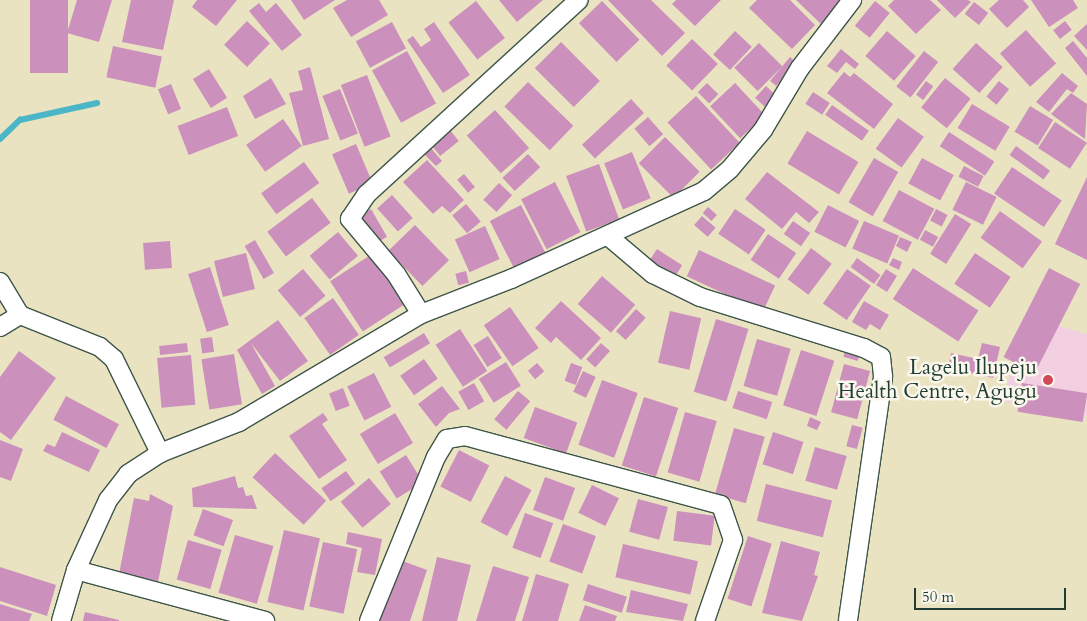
<!DOCTYPE html>
<html>
<head>
<meta charset="utf-8">
<style>
  body { margin:0 }
  #map { position:relative; width:1087px; height:621px; overflow:hidden; background:#eae3c1; font-family:Cardo,serif }
  div>[style] { position:absolute }
  [style*='--x'] { left:calc(var(--x)*1px); top:calc(var(--y)*1px); width:calc(var(--w)*1px); rotate:calc(var(--a)*1deg) }
  .built>* { inset:0; background:#f2cfe1 }
  .stream>* { height:6px; margin:-3px; padding:0 3px; transform-origin:3px; border-radius:3px; background:#4cb6c9 }
  .building>* { inset:0; background:#cc90bc; transform-origin:0 0 }
  .roads { filter:drop-shadow(1px 0 #3d5649) drop-shadow(-1px 0 #3d5649) drop-shadow(0 1px #3d5649) drop-shadow(0 -1px #3d5649) }
  .street>* { height:18px; margin:-9px; padding:0 9px; transform-origin:9px; border-radius:9px; background:#fff }
  .dots>* { width:14px; height:14px; translate:-50% -50%; box-sizing:border-box; border:2px solid #fbf7ec; border-radius:50% }
  span { translate:-50% -50%; white-space:nowrap; text-align:center; line-height:1.15; -webkit-text-stroke:5px #fbf7ec; paint-order:stroke }
  .poi-label { font-size:21px; color:#1f3d34 }
  .right { translate:-100% -50%; text-align:right }
  .scale { position:absolute; left:914px; top:588px; width:152px; height:22px; box-sizing:border-box; border:2px solid #1f3d34; border-top:0; padding-left:6px; font-size:15px; line-height:18px; white-space:nowrap; color:#1f3d34; -webkit-text-stroke:4px #fbf7ec; paint-order:stroke }
</style>
</head>
<body>
<div id="map">
  <div class="built">
    <div style="clip-path:polygon(1048px 323px,1087px 334px,1087px 416px,1003px 401px,1016px 351px)"></div>
  </div>
  <div class="stream">
    <div style="--x:0;--y:139;--w:28;--a:-44"></div>
    <div style="--x:20;--y:120;--w:79;--a:-12.4"></div>
  </div>
  <div class="building">
    <div style="left:30px;top:0;width:38px;height:73px"></div>
    <div style="clip-path:polygon(77px 0,112px 0,99px 42px,67px 33px)"></div>
    <div style="clip-path:polygon(131px 0,174px 0,163px 50px,122px 42px)"></div>
    <div style="clip-path:polygon(197px 0,237px 0,216px 26px,192px 7px)"></div>
    <div style="clip-path:polygon(291px 0,335px 0,304px 20px)"></div>
    <div style="clip-path:polygon(347px 0,379px 0,388px 15px,351px 37px,333px 8px)"></div>
    <div style="clip-path:polygon(499px 0,543px 0,517px 22px)"></div>
    <div style="clip-path:polygon(608px 0,651px 0,685px 33px,662px 56px)"></div>
    <div style="clip-path:polygon(676px 0,721px 0,695px 26px,672px 4px)"></div>
    <div style="clip-path:polygon(757px 0,790px 0,815px 25px,792px 49px,749px 8px)"></div>
    <div style="clip-path:polygon(796px 0,844px 0,821px 24px)"></div>
    <div style="clip-path:polygon(894px 0,930px 0,941px 10px,916px 34px,888px 6px)"></div>
    <div style="clip-path:polygon(937px 0,968px 0,971px 2px,955px 18px)"></div>
    <div style="clip-path:polygon(999px 0,1023px 0,1029px 7px,1007px 28px,989px 9px)"></div>
    <div style="clip-path:polygon(1031px 0,1073px 0,1078px 8px,1049px 27px)"></div>
    <div style="left:476px;top:1px;width:47px;height:35px;rotate:52deg"></div>
    <div style="left:602px;top:1px;width:54px;height:32px;rotate:46deg"></div>
    <div style="left:875px;top:1px;width:19px;height:32px;rotate:39deg"></div>
    <div style="left:974px;top:2px;width:18px;height:15px;rotate:38deg"></div>
    <div style="clip-path:polygon(259px 3px,266px 12px,276px 3px,302px 35px,282px 51px,249px 11px)"></div>
    <div style="left:247px;top:21px;width:32px;height:33px;rotate:44deg"></div>
    <div style="left:1065px;top:21px;width:11px;height:15px;rotate:52deg"></div>
    <div style="left:392px;top:22px;width:30px;height:41px;rotate:62deg"></div>
    <div style="clip-path:polygon(434px 22px,470px 75px,443px 93px,407px 40px,413px 36px,421px 47px,431px 40px,424px 29px)"></div>
    <div style="clip-path:polygon(1087px 24px,1087px 50px,1074px 36px)"></div>
    <div style="left:1026px;top:30px;width:45px;height:35px;rotate:48deg"></div>
    <div style="left:735px;top:31px;width:23px;height:32px;rotate:43deg"></div>
    <div style="left:887px;top:31px;width:38px;height:33px;rotate:41deg"></div>
    <div style="left:692px;top:39px;width:36px;height:37px;rotate:44deg"></div>
    <div style="clip-path:polygon(1073px 41px,1087px 58px,1087px 76px,1065px 48px)"></div>
    <div style="left:561px;top:42px;width:55px;height:37px;rotate:45deg"></div>
    <div style="left:759px;top:43px;width:33px;height:35px;rotate:45deg"></div>
    <div style="left:976px;top:43px;width:36px;height:35px;rotate:42deg"></div>
    <div style="left:113px;top:46px;width:50px;height:32px;rotate:12deg"></div>
    <div style="clip-path:polygon(841px 49px,859px 64px,855px 69px,846px 62px,837px 73px,827px 66px)"></div>
    <div style="left:407px;top:51px;width:60px;height:40px;rotate:61deg"></div>
    <div style="left:924px;top:51px;width:18px;height:45px;rotate:38deg"></div>
    <div style="left:790px;top:57px;width:8px;height:31px;rotate:40deg"></div>
    <div style="clip-path:polygon(310px 67px,329px 139px,303px 146px,289px 93px,303px 90px,298px 71px)"></div>
    <div style="left:209px;top:69px;width:34px;height:19px;rotate:58deg"></div>
    <div style="clip-path:polygon(844px 72px,850px 77px,854px 73px,893px 104px,874px 129px,827px 93px)"></div>
    <div style="clip-path:polygon(1062px 73px,1078px 86px,1073px 93px,1067px 89px,1049px 112px,1036px 102px)"></div>
    <div style="left:367px;top:75px;width:66px;height:28px;rotate:69deg"></div>
    <div style="clip-path:polygon(271px 78px,286px 104px,255px 119px,243px 96px)"></div>
    <div style="left:945px;top:78px;width:33px;height:38px;rotate:39deg"></div>
    <div style="left:926px;top:81px;width:9px;height:17px;rotate:36deg"></div>
    <div style="left:999px;top:81px;width:13px;height:20px;rotate:39deg"></div>
    <div style="left:528px;top:82px;width:63px;height:34px;rotate:44deg"></div>
    <div style="left:707px;top:83px;width:16px;height:13px;rotate:45deg"></div>
    <div style="left:735px;top:83px;width:44px;height:34px;rotate:47deg"></div>
    <div style="left:171px;top:84px;width:27px;height:14px;rotate:68deg"></div>
    <div style="left:766px;top:86px;width:16px;height:16px;rotate:43deg"></div>
    <div style="left:340px;top:89px;width:48px;height:19px;rotate:68deg"></div>
    <div style="left:813px;top:92px;width:20px;height:14px;rotate:33deg"></div>
    <div style="clip-path:polygon(1071px 93px,1087px 104px,1085px 139px,1051px 114px)"></div>
    <div style="left:696px;top:96px;width:64px;height:39px;rotate:47deg"></div>
    <div style="left:631px;top:99px;width:19px;height:67px;rotate:47deg"></div>
    <div style="left:972px;top:104px;width:44px;height:28px;rotate:31deg"></div>
    <div style="left:832px;top:105px;width:45px;height:12px;rotate:35deg"></div>
    <div style="left:1030px;top:106px;width:27px;height:30px;rotate:31deg"></div>
    <div style="left:227px;top:107px;width:31px;height:53px;rotate:69deg"></div>
    <div style="left:495px;top:110px;width:51px;height:38px;rotate:48deg"></div>
    <div style="left:648px;top:117px;width:23px;height:18px;rotate:49deg"></div>
    <div style="left:898px;top:118px;width:32px;height:38px;rotate:36deg"></div>
    <div style="left:283px;top:119px;width:33px;height:45px;rotate:55deg"></div>
    <div style="left:1055px;top:122px;width:38px;height:31px;rotate:33deg"></div>
    <div style="left:450px;top:130px;width:14px;height:24px;rotate:51deg"></div>
    <div style="left:807px;top:131px;width:60px;height:38px;rotate:31deg"></div>
    <div style="left:949px;top:132px;width:54px;height:17px;rotate:33deg"></div>
    <div style="left:665px;top:137px;width:49px;height:37px;rotate:45deg"></div>
    <div style="left:356px;top:144px;width:43px;height:26px;rotate:67deg"></div>
    <div style="left:1016px;top:146px;width:42px;height:11px;rotate:36deg"></div>
    <div style="clip-path:polygon(430px 147px,442px 161px,436px 166px,423px 153px)"></div>
    <div style="left:632px;top:152px;width:50px;height:30px;rotate:68deg"></div>
    <div style="left:528px;top:154px;width:18px;height:35px;rotate:47deg"></div>
    <div style="left:874px;top:158px;width:28px;height:51px;rotate:30deg"></div>
    <div style="left:922px;top:158px;width:36px;height:29px;rotate:28deg"></div>
    <div style="clip-path:polygon(427px 160px,464px 200px,450px 213px,442px 206px,433px 214px,403px 182px)"></div>
    <div style="left:304px;top:162px;width:26px;height:53px;rotate:54deg"></div>
    <div style="left:599px;top:164px;width:59px;height:35px;rotate:70deg"></div>
    <div style="left:964px;top:166px;width:22px;height:12px;rotate:27deg"></div>
    <div style="left:1012px;top:167px;width:60px;height:32px;rotate:34deg"></div>
    <div style="clip-path:polygon(767px 172px,819px 212px,809px 223px,796px 212px,782px 229px,745px 199px)"></div>
    <div style="left:464px;top:174px;width:17px;height:9px;rotate:50deg"></div>
    <div style="clip-path:polygon(1087px 177px,1087px 260px,1055px 244px)"></div>
    <div style="left:555px;top:182px;width:56px;height:38px;rotate:63deg"></div>
    <div style="left:966px;top:182px;width:34px;height:31px;rotate:26deg"></div>
    <div style="left:499px;top:183px;width:18px;height:23px;rotate:43deg"></div>
    <div style="left:899px;top:190px;width:40px;height:35px;rotate:28deg"></div>
    <div style="left:392px;top:195px;width:31px;height:20px;rotate:48deg"></div>
    <div style="left:312px;top:198px;width:31px;height:56px;rotate:53deg"></div>
    <div style="left:466px;top:204px;width:23px;height:18px;rotate:50deg"></div>
    <div style="left:521px;top:205px;width:54px;height:35px;rotate:63deg"></div>
    <div style="left:828px;top:205px;width:35px;height:30px;rotate:27deg"></div>
    <div style="left:708px;top:207px;width:12px;height:8px;rotate:42deg"></div>
    <div style="left:371px;top:209px;width:32px;height:15px;rotate:60deg"></div>
    <div style="left:735px;top:209px;width:37px;height:30px;rotate:34deg"></div>
    <div style="left:936px;top:209px;width:13px;height:13px;rotate:27deg"></div>
    <div style="left:1000px;top:211px;width:52px;height:33px;rotate:36deg"></div>
    <div style="left:955px;top:214px;width:19px;height:47px;rotate:32deg"></div>
    <div style="left:702px;top:216px;width:18px;height:12px;rotate:41deg"></div>
    <div style="left:793px;top:221px;width:21px;height:16px;rotate:35deg"></div>
    <div style="left:864px;top:221px;width:38px;height:30px;rotate:23deg"></div>
    <div style="left:415px;top:225px;width:49px;height:37px;rotate:46deg"></div>
    <div style="left:485px;top:226px;width:36px;height:33px;rotate:66deg"></div>
    <div style="left:925px;top:230px;width:15px;height:11px;rotate:28deg"></div>
    <div style="left:338px;top:232px;width:31px;height:37px;rotate:50deg"></div>
    <div style="left:768px;top:234px;width:34px;height:31px;rotate:34deg"></div>
    <div style="clip-path:polygon(900px 237px,912px 242px,907px 252px,896px 246px)"></div>
    <div style="left:255px;top:240px;width:38px;height:12px;rotate:60deg"></div>
    <div style="left:170px;top:241px;width:27px;height:27px;rotate:86deg"></div>
    <div style="left:811px;top:248px;width:26px;height:39px;rotate:37deg"></div>
    <div style="left:657px;top:249px;width:30px;height:15px;rotate:33deg"></div>
    <div style="left:699px;top:250px;width:84px;height:29px;rotate:25deg"></div>
    <div style="left:246px;top:253px;width:37px;height:33px;rotate:76deg"></div>
    <div style="left:975px;top:253px;width:43px;height:37px;rotate:34deg"></div>
    <div style="left:372px;top:254px;width:60px;height:50px;rotate:57deg"></div>
    <div style="left:857px;top:258px;width:29px;height:11px;rotate:36deg"></div>
    <div style="clip-path:polygon(893px 258px,902px 262px,899px 270px,889px 265px)"></div>
    <div style="left:210px;top:267px;width:61px;height:23px;rotate:72deg"></div>
    <div style="left:913px;top:268px;width:78px;height:37px;rotate:33deg"></div>
    <div style="left:1049px;top:268px;width:35px;height:100px;rotate:27deg"></div>
    <div style="left:303px;top:269px;width:35px;height:33px;rotate:50deg"></div>
    <div style="left:847px;top:269px;width:29px;height:42px;rotate:35deg"></div>
    <div style="left:886px;top:269px;width:13px;height:19px;rotate:32deg"></div>
    <div style="left:466px;top:271px;width:12px;height:11px;rotate:76deg"></div>
    <div style="left:602px;top:276px;width:44px;height:37px;rotate:41deg"></div>
    <div style="left:333px;top:298px;width:45px;height:35px;rotate:55deg"></div>
    <div style="clip-path:polygon(561px 301px,601px 338px,581px 360px,556px 337px,551px 343px,535px 328px)"></div>
    <div style="clip-path:polygon(864px 301px,889px 315px,880px 330px,870px 324px,866px 330px,852px 322px)"></div>
    <div style="left:510px;top:307px;width:50px;height:32px;rotate:55deg"></div>
    <div style="left:636px;top:309px;width:13px;height:30px;rotate:42deg"></div>
    <div style="left:670px;top:311px;width:32px;height:53px;rotate:13deg"></div>
    <div style="left:716px;top:319px;width:34px;height:76px;rotate:17deg"></div>
    <div style="clip-path:polygon(278px 320px,308px 361px,280px 381px,251px 343px,275px 386px,262px 394px,237px 350px)"></div>
    <div style="left:460px;top:329px;width:50px;height:29px;rotate:57deg"></div>
    <div style="left:424px;top:333px;width:12px;height:47px;rotate:59deg"></div>
    <div style="left:488px;top:336px;width:26px;height:17px;rotate:58deg"></div>
    <div style="left:212px;top:337px;width:15px;height:12px;rotate:82deg"></div>
    <div style="left:757px;top:339px;width:35px;height:49px;rotate:16deg"></div>
    <div style="left:187px;top:343px;width:9px;height:28px;rotate:84deg"></div>
    <div style="left:601px;top:343px;width:12px;height:22px;rotate:42deg"></div>
    <div style="clip-path:polygon(982px 343px,1000px 347px,993px 378px,948px 368px,951px 353px,978px 359px)"></div>
    <div style="left:801px;top:350px;width:35px;height:58px;rotate:18deg"></div>
    <div style="clip-path:polygon(19px 351px,56px 378px,11px 440px,0 432px,0 377px)"></div>
    <div style="left:845px;top:351px;width:15px;height:6px;rotate:16deg"></div>
    <div style="left:234px;top:354px;width:51px;height:33px;rotate:81deg"></div>
    <div style="left:191px;top:355px;width:50px;height:34px;rotate:85deg"></div>
    <div style="left:424px;top:359px;width:24px;height:29px;rotate:55deg"></div>
    <div style="left:506px;top:362px;width:28px;height:32px;rotate:58deg"></div>
    <div style="left:537px;top:363px;width:11px;height:12px;rotate:49deg"></div>
    <div style="left:571px;top:363px;width:12px;height:19px;rotate:20deg"></div>
    <div style="left:844px;top:364px;width:27px;height:50px;rotate:15deg"></div>
    <div style="left:583px;top:371px;width:14px;height:23px;rotate:25deg"></div>
    <div style="left:374px;top:373px;width:38px;height:30px;rotate:63deg"></div>
    <div style="left:602px;top:380px;width:38px;height:69px;rotate:20deg"></div>
    <div style="left:474px;top:383px;width:21px;height:18px;rotate:61deg"></div>
    <div style="left:1022px;top:383px;width:66px;height:29px;rotate:9deg"></div>
    <div style="clip-path:polygon(442px 386px,460px 409px,449px 413px,436px 427px,418px 404px)"></div>
    <div style="left:343px;top:388px;width:19px;height:15px;rotate:69deg"></div>
    <div style="left:518px;top:391px;width:16px;height:37px;rotate:40deg"></div>
    <div style="left:738px;top:391px;width:36px;height:18px;rotate:18deg"></div>
    <div style="left:66px;top:396px;width:60px;height:27px;rotate:28deg"></div>
    <div style="left:644px;top:397px;width:36px;height:72px;rotate:18deg"></div>
    <div style="left:535px;top:407px;width:45px;height:33px;rotate:20deg"></div>
    <div style="left:685px;top:412px;width:33px;height:63px;rotate:16deg"></div>
    <div style="clip-path:polygon(323px 413px,328px 420px,322px 424px,347px 460px,319px 479px,289px 436px)"></div>
    <div style="left:395px;top:413px;width:35px;height:41px;rotate:59deg"></div>
    <div style="clip-path:polygon(810px 417px,821px 422px,817px 430px,807px 426px)"></div>
    <div style="left:852px;top:425px;width:11px;height:22px;rotate:15deg"></div>
    <div style="left:734px;top:428px;width:32px;height:69px;rotate:16deg"></div>
    <div style="clip-path:polygon(62px 432px,100px 450px,89px 472px,43px 451px,47px 444px,55px 447px)"></div>
    <div style="left:773px;top:432px;width:32px;height:34px;rotate:18deg"></div>
    <div style="clip-path:polygon(0 440px,23px 449px,11px 481px,0 477px)"></div>
    <div style="left:815px;top:447px;width:33px;height:35px;rotate:16deg"></div>
    <div style="left:459px;top:450px;width:34px;height:41px;rotate:27deg"></div>
    <div style="left:275px;top:453px;width:70px;height:33px;rotate:43deg"></div>
    <div style="left:406px;top:455px;width:32px;height:31px;rotate:58deg"></div>
    <div style="left:346px;top:471px;width:16px;height:30px;rotate:55deg"></div>
    <div style="clip-path:polygon(235px 476px,238px 488px,243px 487px,246px 496px,252px 495px,257px 509px,193px 507px,192px 488px)"></div>
    <div style="left:505px;top:476px;width:30px;height:52px;rotate:28deg"></div>
    <div style="left:545px;top:477px;width:32px;height:35px;rotate:20deg"></div>
    <div style="left:369px;top:478px;width:34px;height:37px;rotate:50deg"></div>
    <div style="left:766px;top:484px;width:68px;height:38px;rotate:14deg"></div>
    <div style="left:592px;top:485px;width:30px;height:31px;rotate:26deg"></div>
    <div style="clip-path:polygon(150px 494px,173px 506px,158px 582px,119px 574px,134px 498px,149px 501px)"></div>
    <div style="left:638px;top:499px;width:31px;height:34px;rotate:15deg"></div>
    <div style="left:203px;top:509px;width:32px;height:28px;rotate:20deg"></div>
    <div style="left:677px;top:511px;width:38px;height:30px;rotate:7deg"></div>
    <div style="left:525px;top:513px;width:30px;height:37px;rotate:20deg"></div>
    <div style="left:563px;top:524px;width:35px;height:40px;rotate:20deg"></div>
    <div style="left:284px;top:530px;width:37px;height:74px;rotate:13deg"></div>
    <div style="clip-path:polygon(348px 532px,382px 539px,375px 575px,357px 572px,362px 548px,346px 544px)"></div>
    <div style="left:235px;top:535px;width:40px;height:60px;rotate:16deg"></div>
    <div style="left:748px;top:536px;width:25px;height:66px;rotate:18deg"></div>
    <div style="left:188px;top:540px;width:35px;height:41px;rotate:16deg"></div>
    <div style="clip-path:polygon(781px 541px,820px 552px,814px 575px,818px 576px,802px 621px,762px 613px)"></div>
    <div style="left:323px;top:542px;width:35px;height:66px;rotate:12deg"></div>
    <div style="left:623px;top:544px;width:77px;height:34px;rotate:13deg"></div>
    <div style="clip-path:polygon(437px 557px,471px 565px,457px 621px,422px 621px)"></div>
    <div style="clip-path:polygon(400px 560px,427px 570px,410px 621px,379px 621px)"></div>
    <div style="clip-path:polygon(493px 566px,529px 577px,515px 621px,476px 621px)"></div>
    <div style="clip-path:polygon(0 567px,56px 585px,47px 616px,0 601px)"></div>
    <div style="clip-path:polygon(536px 574px,569px 584px,558px 621px,522px 621px)"></div>
    <div style="left:588px;top:584px;width:41px;height:17px;rotate:18deg"></div>
    <div style="clip-path:polygon(631px 590px,688px 604px,683px 621px,626px 612px)"></div>
    <div style="clip-path:polygon(0 604px,32px 614px,29px 621px,0 621px)"></div>
    <div style="clip-path:polygon(585px 605px,617px 616px,615px 621px,579px 621px)"></div>
    <div style="clip-path:polygon(85px 612px,119px 620px,119px 621px,83px 621px)"></div>
  </div>
  <div class="roads">
    <div class="street">
      <div style="--x:608;--y:236;--w:59;--a:40.2"></div>
      <div style="--x:653;--y:274;--w:52;--a:26.1"></div>
      <div style="--x:700;--y:297;--w:172;--a:17.3"></div>
      <div style="--x:864;--y:348;--w:19;--a:28"></div>
      <div style="--x:881;--y:357;--w:20;--a:84"></div>
      <div style="--x:883;--y:377;--w:246;--a:98.2"></div>
      <div style="--x:0;--y:282;--w:39;--a:59"></div>
      <div style="--x:20;--y:315;--w:86;--a:21.8"></div>
      <div style="--x:100;--y:347;--w:18;--a:41"></div>
      <div style="--x:114;--y:359;--w:105;--a:63.9"></div>
      <div style="--x:421;--y:314;--w:47;--a:-122"></div>
      <div style="--x:396;--y:274;--w:72;--a:-129.9"></div>
      <div style="--x:350;--y:219;--w:30;--a:-56"></div>
      <div style="--x:367;--y:194;--w:287;--a:-42.5"></div>
      <div style="--x:0;--y:327;--w:23;--a:-31"></div>
      <div style="--x:76;--y:570;--w:196;--a:15.1"></div>
      <div style="--x:61;--y:621;--w:53;--a:-73.6"></div>
      <div style="--x:76;--y:570;--w:77;--a:-65.4"></div>
      <div style="--x:108;--y:500;--w:33;--a:-52"></div>
      <div style="--x:128;--y:474;--w:38;--a:-33"></div>
      <div style="--x:160;--y:453;--w:85;--a:-21.4"></div>
      <div style="--x:239;--y:422;--w:212;--a:-30.7"></div>
      <div style="--x:421;--y:314;--w:97;--a:-21.3"></div>
      <div style="--x:511;--y:279;--w:212;--a:-24.5"></div>
      <div style="--x:704;--y:191;--w:34;--a:-40"></div>
      <div style="--x:730;--y:169;--w:51;--a:-49.8"></div>
      <div style="--x:763;--y:130;--w:72;--a:-59.2"></div>
      <div style="--x:800;--y:68;--w:86;--a:-52.6"></div>
      <div style="--x:369;--y:621;--w:177;--a:-67.8"></div>
      <div style="--x:436;--y:457;--w:21;--a:-59"></div>
      <div style="--x:447;--y:439;--w:18;--a:-9"></div>
      <div style="--x:465;--y:436;--w:265;--a:15.1"></div>
      <div style="--x:721;--y:505;--w:37;--a:71"></div>
      <div style="--x:733;--y:540;--w:86;--a:109.1"></div>
    </div>
  </div>
  <div class="dots">
    <div style="left:1048px;top:380px;background:#d1495b"></div>
  </div>
  <div class="poi-label">
    <span class="right" style="left:1037px;top:380px">Lagelu Ilupeju<br>Health Centre, Agugu</span>
  </div>
  <div class="scale">50 m</div>
</div>
</body>
</html>
